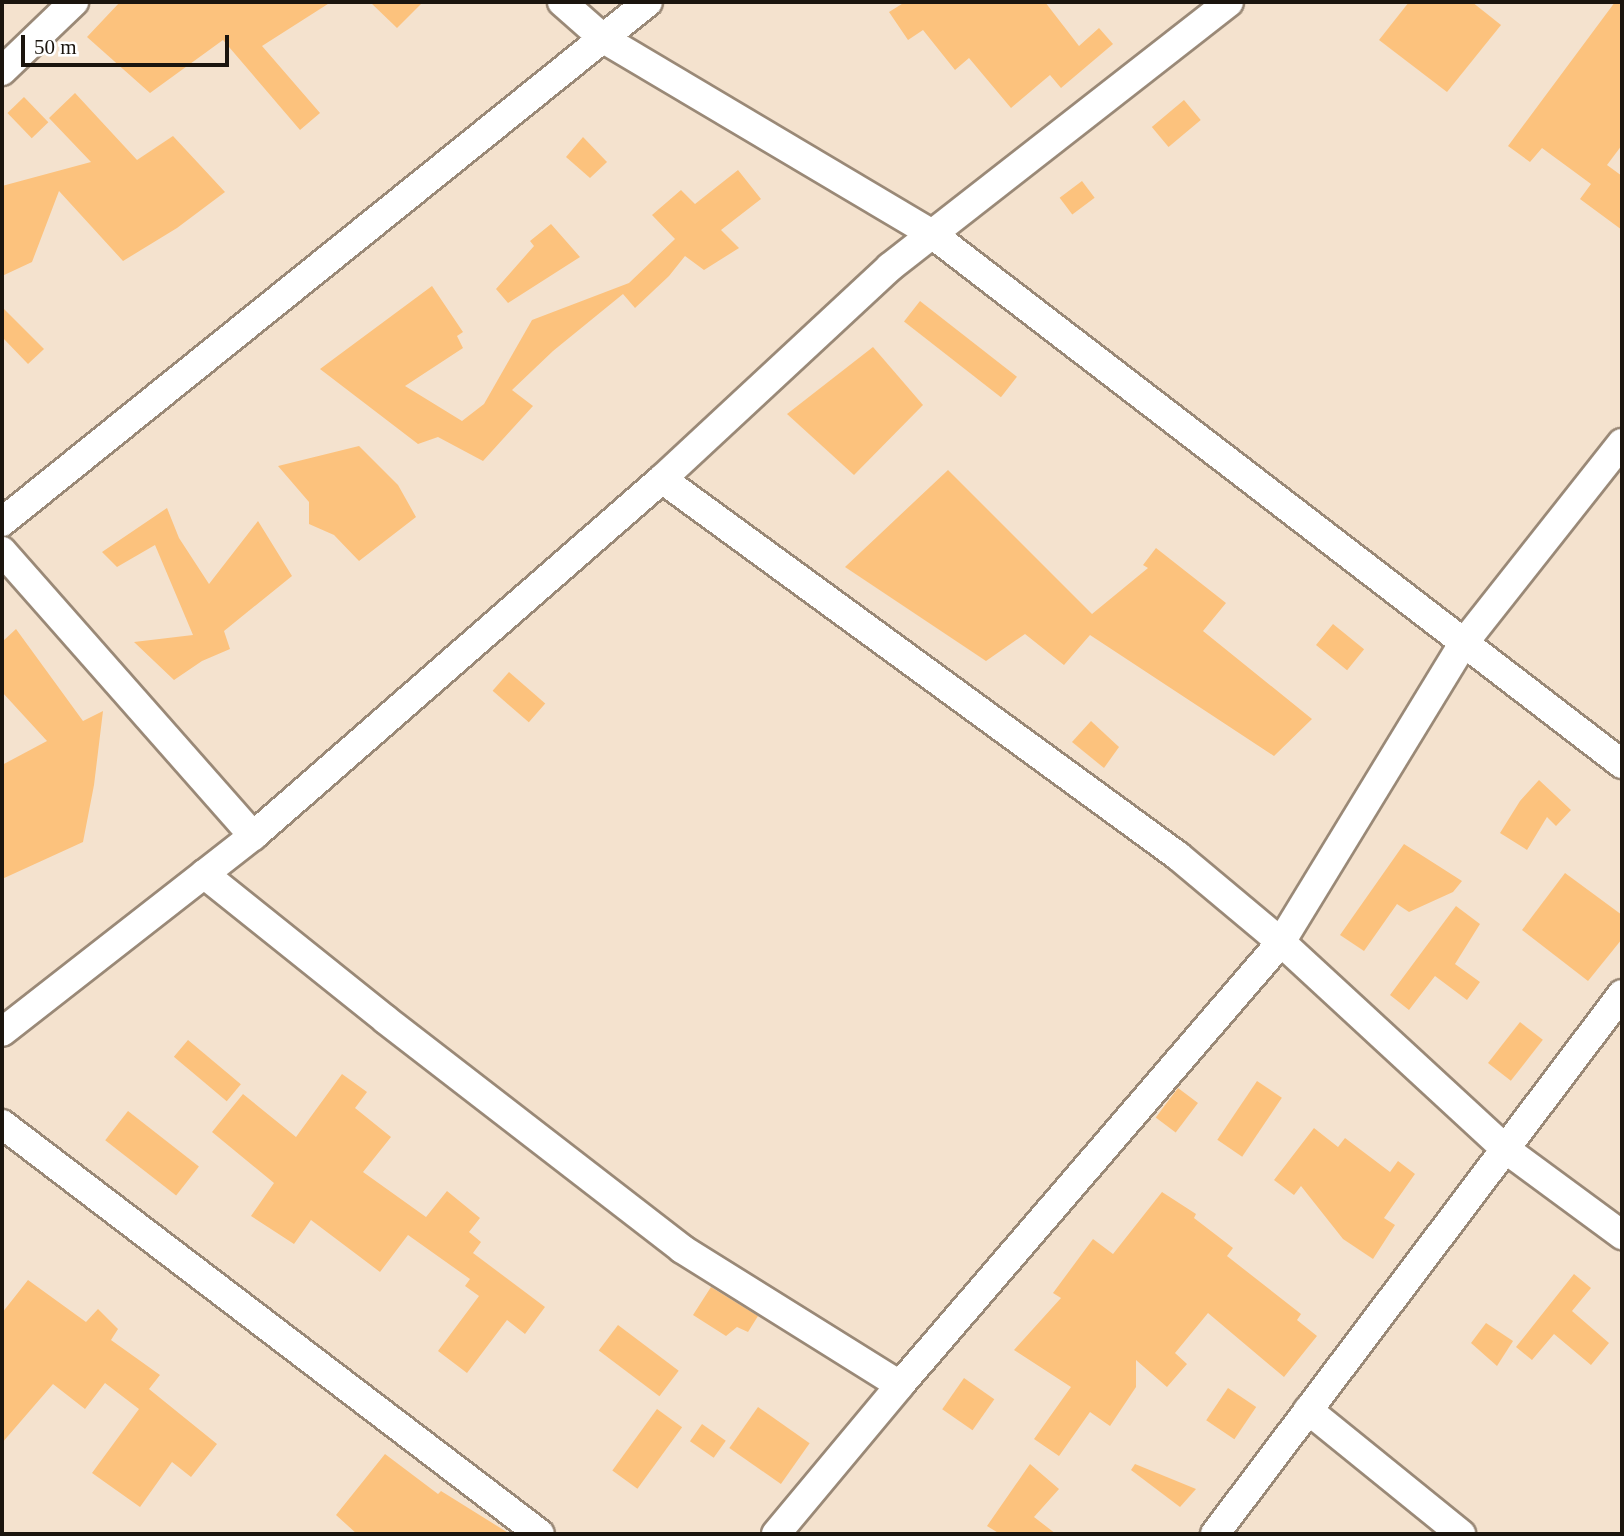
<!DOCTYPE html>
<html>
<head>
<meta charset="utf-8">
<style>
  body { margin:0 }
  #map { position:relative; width:1624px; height:1536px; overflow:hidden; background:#f4e2ce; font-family:"Times New Roman",serif }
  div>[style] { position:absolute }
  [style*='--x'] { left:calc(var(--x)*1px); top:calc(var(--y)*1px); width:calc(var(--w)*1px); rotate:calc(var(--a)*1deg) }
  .building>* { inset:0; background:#fcc27d; transform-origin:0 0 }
  .roads { filter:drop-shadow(2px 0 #9a8977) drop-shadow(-2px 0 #9a8977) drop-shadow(0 2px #9a8977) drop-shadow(0 -2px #9a8977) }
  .minor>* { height:28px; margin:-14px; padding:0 14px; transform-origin:14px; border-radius:14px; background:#fff }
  span { translate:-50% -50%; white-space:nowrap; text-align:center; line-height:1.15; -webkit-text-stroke:7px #fff; paint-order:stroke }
  .frame { position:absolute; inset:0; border:4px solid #1b150e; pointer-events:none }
  .scale { position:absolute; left:21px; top:35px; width:208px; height:32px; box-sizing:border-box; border:4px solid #1b150e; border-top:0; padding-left:9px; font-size:21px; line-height:24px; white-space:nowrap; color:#1b150e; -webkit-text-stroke:5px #fff; paint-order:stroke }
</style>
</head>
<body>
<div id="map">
  <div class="building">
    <div style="clip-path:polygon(120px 2px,331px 2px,262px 46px,320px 113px,300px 130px,223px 40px,150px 93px,87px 37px)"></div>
    <div style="clip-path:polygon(370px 2px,423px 2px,397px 28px)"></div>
    <div style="clip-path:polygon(905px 2px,1045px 2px,1079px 46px,1099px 28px,1113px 44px,1061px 88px,1050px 75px,1011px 108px,969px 58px,955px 70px,923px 30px,908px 40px,889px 12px)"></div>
    <div style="clip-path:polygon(1409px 2px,1472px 2px,1501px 25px,1447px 92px,1379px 40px)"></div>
    <div style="clip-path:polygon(1615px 2px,1622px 2px,1622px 145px,1607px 165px,1622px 176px,1622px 230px,1580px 199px,1591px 184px,1542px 148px,1530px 162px,1508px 146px)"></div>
    <div style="clip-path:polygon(75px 93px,137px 160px,173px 136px,225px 192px,177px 228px,123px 261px,59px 191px,32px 262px,2px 276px,2px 186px,91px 162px,49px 118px)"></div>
    <div style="left:24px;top:97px;width:35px;height:23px;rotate:46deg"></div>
    <div style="left:1184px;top:100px;width:26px;height:42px;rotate:50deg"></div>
    <div style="clip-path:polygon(583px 137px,607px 162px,590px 178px,566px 157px)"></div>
    <div style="clip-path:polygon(738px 170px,761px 199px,721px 230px,739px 248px,704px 270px,685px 256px,669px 276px,635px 308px,623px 294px,553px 351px,512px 390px,533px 406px,483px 461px,438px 437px,418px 444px,320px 369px,432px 286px,463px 332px,457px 336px,463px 348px,405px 386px,462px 421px,484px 404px,532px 320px,629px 283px,675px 239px,652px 215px,681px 190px,695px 204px)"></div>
    <div style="left:1082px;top:181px;width:21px;height:28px;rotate:53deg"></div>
    <div style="clip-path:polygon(551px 224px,580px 257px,508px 303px,496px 289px,534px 246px,530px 241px)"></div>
    <div style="left:920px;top:301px;width:123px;height:26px;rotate:38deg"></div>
    <div style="clip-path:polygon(2px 307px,44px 349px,28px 364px,2px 337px)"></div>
    <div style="clip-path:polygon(873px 347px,923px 405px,854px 475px,787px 414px)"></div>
    <div style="clip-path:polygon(359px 446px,398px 485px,416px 517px,359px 561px,334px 535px,309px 524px,309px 502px,278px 466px)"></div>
    <div style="clip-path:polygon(948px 470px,1092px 614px,1148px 568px,1143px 565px,1156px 548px,1226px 603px,1203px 631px,1312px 719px,1274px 756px,1090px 635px,1064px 665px,1025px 634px,986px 661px,845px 567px)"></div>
    <div style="clip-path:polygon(167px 508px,179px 538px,209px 584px,258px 521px,292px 576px,224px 631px,230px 649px,202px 661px,174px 680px,134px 642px,193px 635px,155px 545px,117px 567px,102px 552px)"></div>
    <div style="left:1333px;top:624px;width:40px;height:27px;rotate:39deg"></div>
    <div style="clip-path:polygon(16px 629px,83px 721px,103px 711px,94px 785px,83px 842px,2px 879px,2px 765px,47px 741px,2px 692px,2px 642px)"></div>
    <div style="left:509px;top:672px;width:48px;height:25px;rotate:41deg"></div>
    <div style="clip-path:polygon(1091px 721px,1119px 747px,1104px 768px,1072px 742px)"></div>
    <div style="clip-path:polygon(1539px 780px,1571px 810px,1556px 826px,1547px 817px,1527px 850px,1500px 833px,1520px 801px)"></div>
    <div style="clip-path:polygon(1404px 844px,1462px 881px,1453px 892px,1409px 912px,1397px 904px,1364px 951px,1340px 935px)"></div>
    <div style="clip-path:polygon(1565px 873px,1622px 915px,1622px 939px,1588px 981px,1522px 930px)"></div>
    <div style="clip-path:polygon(1456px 906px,1480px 924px,1455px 964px,1480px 982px,1467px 1000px,1435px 976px,1409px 1010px,1390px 995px)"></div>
    <div style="left:1520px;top:1022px;width:29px;height:52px;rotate:38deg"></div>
    <div style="left:188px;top:1040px;width:69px;height:22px;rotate:40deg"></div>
    <div style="clip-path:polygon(342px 1074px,367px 1092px,355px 1108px,391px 1137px,363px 1172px,426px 1217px,447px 1191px,480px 1218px,469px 1232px,481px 1242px,473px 1253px,545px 1307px,525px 1334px,507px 1320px,467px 1373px,438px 1351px,479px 1296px,465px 1286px,470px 1279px,408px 1235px,380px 1272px,311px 1220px,294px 1244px,251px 1216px,274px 1183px,212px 1132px,243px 1094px,296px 1137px)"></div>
    <div style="left:1257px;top:1081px;width:30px;height:71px;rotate:34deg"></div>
    <div style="left:1178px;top:1088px;width:25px;height:37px;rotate:37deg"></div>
    <div style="left:128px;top:1111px;width:90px;height:37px;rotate:38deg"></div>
    <div style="clip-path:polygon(1314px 1128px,1338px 1147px,1345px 1138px,1390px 1172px,1398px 1161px,1415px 1174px,1384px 1218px,1395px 1225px,1373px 1259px,1343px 1239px,1301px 1186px,1294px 1195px,1274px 1180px)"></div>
    <div style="clip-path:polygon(1162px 1192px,1196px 1214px,1194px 1218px,1233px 1248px,1227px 1256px,1301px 1314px,1297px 1320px,1317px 1336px,1284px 1377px,1208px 1313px,1175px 1353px,1187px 1364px,1167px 1387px,1136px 1360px,1136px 1387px,1110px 1426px,1090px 1412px,1059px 1456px,1034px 1439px,1071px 1387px,1014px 1350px,1061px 1298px,1053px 1293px,1093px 1239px,1113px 1254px)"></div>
    <div style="clip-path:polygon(1574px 1274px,1591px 1288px,1572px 1311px,1609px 1343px,1591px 1365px,1554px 1334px,1532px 1360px,1516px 1347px)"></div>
    <div style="clip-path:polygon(28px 1280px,86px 1322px,98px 1309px,118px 1329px,111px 1340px,160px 1375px,149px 1389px,217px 1444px,191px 1477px,172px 1462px,140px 1507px,92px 1473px,139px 1409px,105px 1383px,85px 1409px,53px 1384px,2px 1443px,2px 1313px)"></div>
    <div style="clip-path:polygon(711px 1287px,758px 1316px,748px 1332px,737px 1327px,726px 1336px,693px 1315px)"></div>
    <div style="clip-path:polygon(1486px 1323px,1513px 1341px,1497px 1366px,1471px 1343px)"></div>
    <div style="left:618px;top:1325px;width:76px;height:32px;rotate:37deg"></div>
    <div style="left:964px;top:1378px;width:37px;height:38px;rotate:35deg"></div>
    <div style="left:1228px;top:1388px;width:34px;height:39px;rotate:34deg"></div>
    <div style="left:758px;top:1407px;width:63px;height:50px;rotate:35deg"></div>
    <div style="left:657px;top:1409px;width:31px;height:76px;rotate:36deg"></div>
    <div style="left:702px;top:1424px;width:29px;height:21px;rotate:35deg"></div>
    <div style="clip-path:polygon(385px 1454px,438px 1494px,441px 1491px,510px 1534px,357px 1534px,336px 1515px)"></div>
    <div style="clip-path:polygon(1030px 1464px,1059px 1489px,1034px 1517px,1056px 1534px,1000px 1534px,987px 1526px)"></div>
    <div style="clip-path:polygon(1135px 1464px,1196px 1489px,1180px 1507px,1131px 1470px)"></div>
  </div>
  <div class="roads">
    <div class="minor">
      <div style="--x:562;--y:2;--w:56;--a:41.4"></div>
      <div style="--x:604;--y:39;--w:382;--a:30.7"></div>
      <div style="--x:932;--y:234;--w:870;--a:37.53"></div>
      <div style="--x:2;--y:71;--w:100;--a:-43.8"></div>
      <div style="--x:662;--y:479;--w:639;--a:36.15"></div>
      <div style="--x:1178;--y:856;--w:134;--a:39.9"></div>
      <div style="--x:1281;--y:942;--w:304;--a:42.7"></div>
      <div style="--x:1504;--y:1148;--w:147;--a:36.4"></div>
      <div style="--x:2;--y:522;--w:829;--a:-38.83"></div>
      <div style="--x:2;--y:551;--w:380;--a:48.6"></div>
      <div style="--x:204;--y:874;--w:233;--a:38.7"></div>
      <div style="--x:386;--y:1020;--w:374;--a:37.7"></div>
      <div style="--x:682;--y:1249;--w:257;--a:32"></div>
      <div style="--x:2;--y:1032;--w:318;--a:-38"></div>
      <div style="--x:253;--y:836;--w:543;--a:-41.12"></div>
      <div style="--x:662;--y:479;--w:311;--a:-42.9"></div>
      <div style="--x:890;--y:267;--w:430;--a:-38"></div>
      <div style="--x:2;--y:1124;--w:676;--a:37.31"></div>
      <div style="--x:1308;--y:1410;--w:197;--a:39"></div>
      <div style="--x:776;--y:1534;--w:194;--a:-50.2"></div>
      <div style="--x:900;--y:1385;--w:584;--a:-49.3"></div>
      <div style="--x:1281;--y:942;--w:349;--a:-58.6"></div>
      <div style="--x:1463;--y:644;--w:256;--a:-51.7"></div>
      <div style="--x:1215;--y:1534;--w:676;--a:-52.99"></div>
    </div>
  </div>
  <div class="frame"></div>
  <div class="scale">50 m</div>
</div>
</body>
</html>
